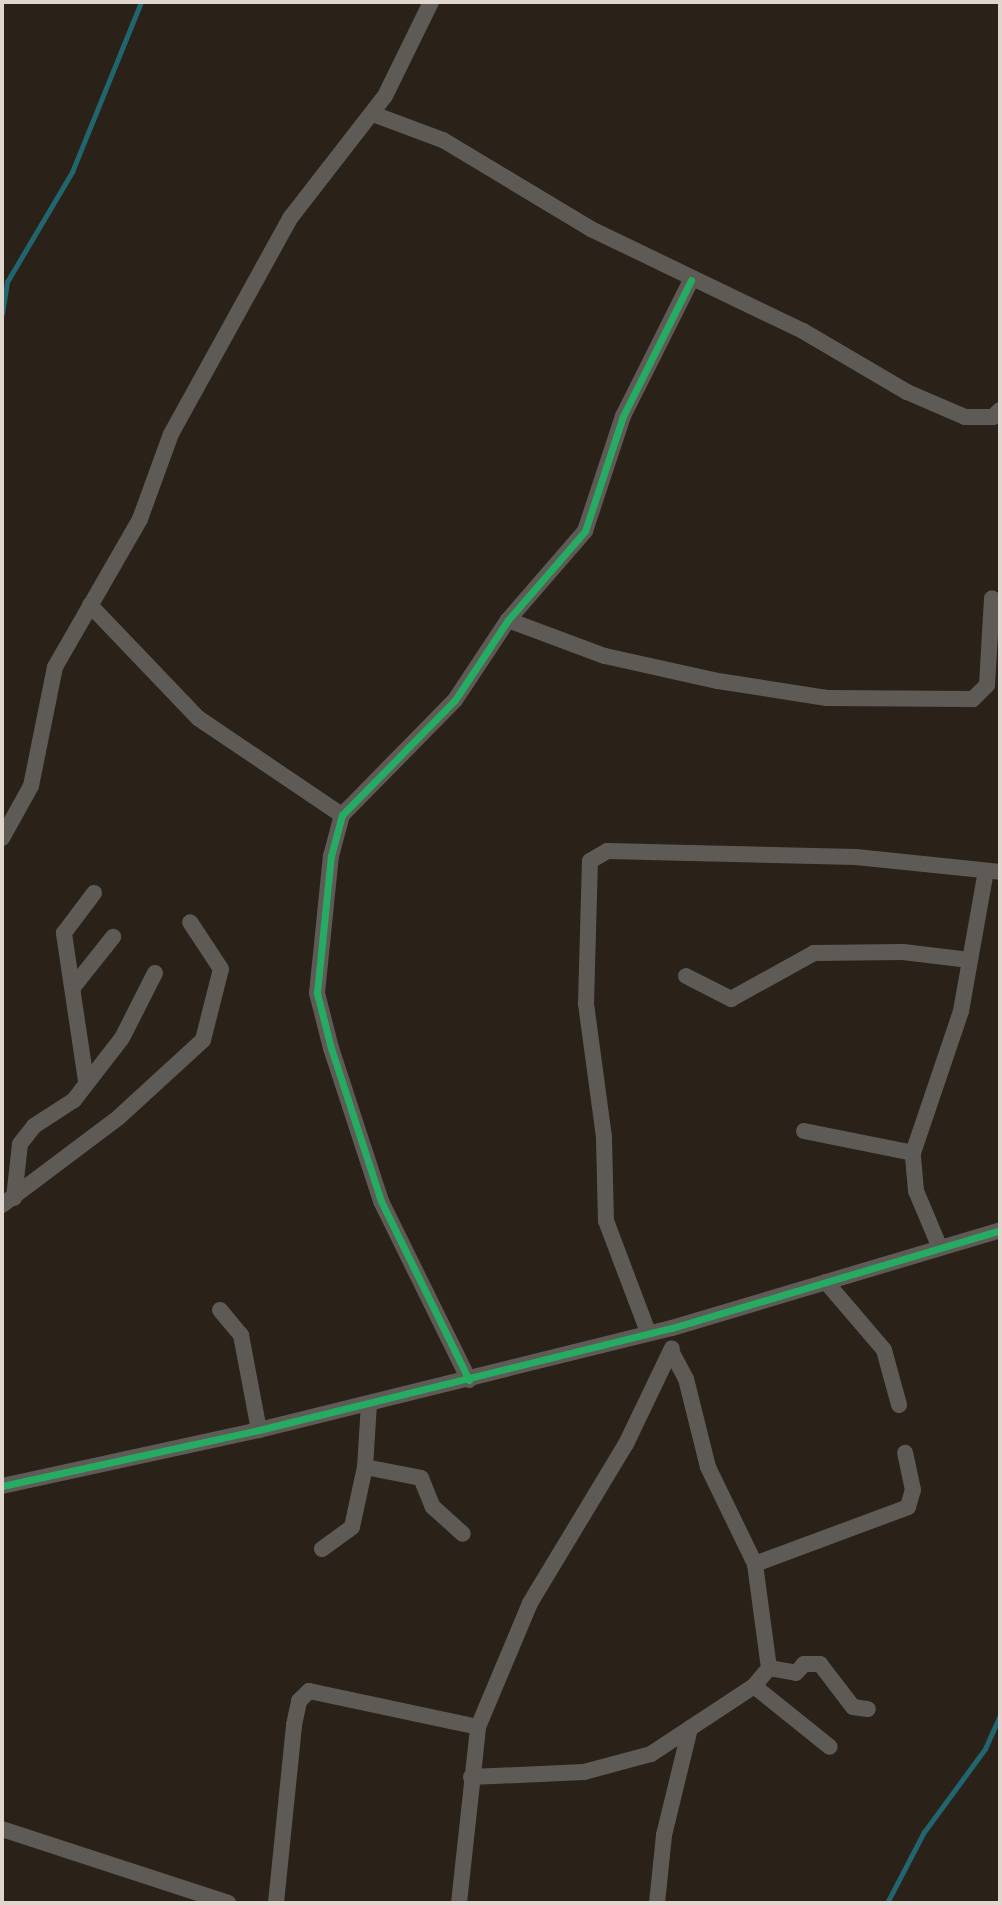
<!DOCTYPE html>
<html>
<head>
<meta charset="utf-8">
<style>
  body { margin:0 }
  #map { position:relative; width:1002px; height:1905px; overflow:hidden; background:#2a2119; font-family:Cabin,sans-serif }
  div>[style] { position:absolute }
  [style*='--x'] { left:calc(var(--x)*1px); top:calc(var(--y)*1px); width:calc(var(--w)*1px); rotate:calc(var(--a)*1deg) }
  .stream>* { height:4.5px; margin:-2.25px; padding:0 2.25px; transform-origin:2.25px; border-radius:2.25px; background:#21666f }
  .minor>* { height:16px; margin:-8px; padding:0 8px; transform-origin:8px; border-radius:8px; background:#5e5b57 }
  .cycleway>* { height:7px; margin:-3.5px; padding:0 3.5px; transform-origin:3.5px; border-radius:3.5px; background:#26ab63 }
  span { translate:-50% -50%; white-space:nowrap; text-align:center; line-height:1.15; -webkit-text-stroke:6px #26180a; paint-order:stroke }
  .frame { position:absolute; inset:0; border:4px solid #e0d6cd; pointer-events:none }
</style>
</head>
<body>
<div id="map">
  <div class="stream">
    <div style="--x:2;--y:314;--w:32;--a:-81"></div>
    <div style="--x:7;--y:282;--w:128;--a:-59.4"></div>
    <div style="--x:72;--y:172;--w:183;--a:-67.9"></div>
    <div style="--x:887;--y:1903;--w:80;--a:-62.5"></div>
    <div style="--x:924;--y:1832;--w:103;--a:-53.7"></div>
    <div style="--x:985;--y:1749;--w:37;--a:-66"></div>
  </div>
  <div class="minor">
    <div style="--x:373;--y:114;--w:75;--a:20.4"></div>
    <div style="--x:443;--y:140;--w:173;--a:31"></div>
    <div style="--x:591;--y:229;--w:235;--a:25.7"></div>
    <div style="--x:803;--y:331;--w:121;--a:30.4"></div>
    <div style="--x:907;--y:392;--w:63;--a:23.3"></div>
    <div style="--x:965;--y:417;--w:28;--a:0"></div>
    <div style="--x:993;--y:417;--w:10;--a:-45"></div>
    <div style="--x:90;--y:605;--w:156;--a:46.3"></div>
    <div style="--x:198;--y:718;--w:174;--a:34"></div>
    <div style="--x:508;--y:620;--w:103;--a:20.4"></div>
    <div style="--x:605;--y:656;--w:116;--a:12.5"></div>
    <div style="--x:718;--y:681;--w:110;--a:8.9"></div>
    <div style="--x:827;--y:698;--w:146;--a:0.4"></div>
    <div style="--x:973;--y:699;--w:20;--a:-45"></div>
    <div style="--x:987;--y:685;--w:87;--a:-86.7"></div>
    <div style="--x:2;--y:838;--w:60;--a:-60.9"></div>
    <div style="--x:31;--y:786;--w:121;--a:-78.6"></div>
    <div style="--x:55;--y:667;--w:171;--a:-60.1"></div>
    <div style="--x:140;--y:519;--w:90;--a:-70"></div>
    <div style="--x:171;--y:434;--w:248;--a:-61.1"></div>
    <div style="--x:291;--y:217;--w:153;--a:-52.2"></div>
    <div style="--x:385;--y:96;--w:105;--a:-63.9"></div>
    <div style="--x:686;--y:976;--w:51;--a:27.1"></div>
    <div style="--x:731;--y:999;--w:95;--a:-29"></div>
    <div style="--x:814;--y:953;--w:89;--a:-0.6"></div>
    <div style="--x:903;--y:952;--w:67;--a:6.8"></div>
    <div style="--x:74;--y:986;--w:63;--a:-51.5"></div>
    <div style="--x:86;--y:1081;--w:150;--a:-98.5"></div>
    <div style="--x:64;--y:933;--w:50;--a:-53.1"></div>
    <div style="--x:804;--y:1131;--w:111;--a:11.4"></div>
    <div style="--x:14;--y:1198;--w:54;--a:-83.7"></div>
    <div style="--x:20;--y:1144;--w:23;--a:-52"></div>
    <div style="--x:34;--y:1126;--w:48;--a:-33"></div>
    <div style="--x:74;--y:1100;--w:78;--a:-52.3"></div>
    <div style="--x:122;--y:1038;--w:73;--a:-63.1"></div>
    <div style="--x:2;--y:1205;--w:146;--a:-36.9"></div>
    <div style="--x:119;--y:1117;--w:114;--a:-42.5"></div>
    <div style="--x:203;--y:1040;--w:73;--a:-75.8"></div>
    <div style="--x:221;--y:969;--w:56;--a:-123.4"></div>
    <div style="--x:940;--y:1248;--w:62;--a:-112.8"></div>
    <div style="--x:916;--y:1191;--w:38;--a:-95"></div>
    <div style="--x:913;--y:1153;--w:150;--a:-71.3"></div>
    <div style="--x:961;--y:1011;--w:142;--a:-79.9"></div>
    <div style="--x:826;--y:1282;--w:89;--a:49.5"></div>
    <div style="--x:884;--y:1350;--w:57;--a:74.7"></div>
    <div style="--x:220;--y:1310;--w:33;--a:50"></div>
    <div style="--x:241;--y:1335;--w:97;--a:79.3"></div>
    <div style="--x:648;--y:1332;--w:119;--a:-110.7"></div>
    <div style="--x:606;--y:1221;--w:84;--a:-91.4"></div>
    <div style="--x:604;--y:1137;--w:135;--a:-97.7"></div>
    <div style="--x:586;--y:1003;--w:142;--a:-88.4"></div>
    <div style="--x:590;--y:861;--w:20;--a:-30"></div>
    <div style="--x:607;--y:851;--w:249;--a:1.4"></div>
    <div style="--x:856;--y:857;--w:145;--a:5.9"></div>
    <div style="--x:469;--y:1380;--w:199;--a:-116.2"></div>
    <div style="--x:381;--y:1201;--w:161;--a:-108.1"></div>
    <div style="--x:331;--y:1048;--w:57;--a:-104.3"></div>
    <div style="--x:317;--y:993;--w:138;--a:-84.2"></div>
    <div style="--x:331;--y:856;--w:42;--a:-75"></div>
    <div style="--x:342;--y:815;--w:161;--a:-45.5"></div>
    <div style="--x:455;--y:700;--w:96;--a:-56.5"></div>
    <div style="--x:508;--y:620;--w:118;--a:-49.1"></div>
    <div style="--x:585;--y:531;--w:121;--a:-71.7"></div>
    <div style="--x:623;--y:416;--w:152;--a:-63.4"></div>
    <div style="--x:365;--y:1467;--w:57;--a:11.1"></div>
    <div style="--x:421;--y:1478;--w:31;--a:68"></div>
    <div style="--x:433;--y:1507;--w:40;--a:42"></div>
    <div style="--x:2;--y:1486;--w:263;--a:-12.3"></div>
    <div style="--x:259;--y:1430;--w:425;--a:-13.9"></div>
    <div style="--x:672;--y:1328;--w:342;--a:-16.6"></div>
    <div style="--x:322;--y:1549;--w:37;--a:-36"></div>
    <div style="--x:352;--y:1527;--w:61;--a:-77.8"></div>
    <div style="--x:365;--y:1467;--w:63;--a:-86.4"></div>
    <div style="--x:755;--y:1564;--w:163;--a:-20.4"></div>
    <div style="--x:908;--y:1507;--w:18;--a:-74"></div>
    <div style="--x:913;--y:1490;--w:38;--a:-102"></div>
    <div style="--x:769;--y:1668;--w:27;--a:10"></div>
    <div style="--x:796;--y:1673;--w:12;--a:-48"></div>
    <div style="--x:804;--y:1664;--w:16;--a:0"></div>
    <div style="--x:820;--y:1664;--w:54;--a:52.5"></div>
    <div style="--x:853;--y:1707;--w:15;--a:8"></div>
    <div style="--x:754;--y:1686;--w:97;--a:38.8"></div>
    <div style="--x:471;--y:1777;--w:113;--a:-2.5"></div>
    <div style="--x:584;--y:1772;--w:69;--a:-15"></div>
    <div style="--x:651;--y:1754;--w:123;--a:-33.4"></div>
    <div style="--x:754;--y:1686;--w:23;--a:-50"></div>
    <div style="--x:769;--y:1668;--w:105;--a:-97.7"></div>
    <div style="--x:755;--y:1564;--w:108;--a:-115.9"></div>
    <div style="--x:708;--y:1467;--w:91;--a:-104"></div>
    <div style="--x:686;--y:1379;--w:30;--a:-118"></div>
    <div style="--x:2;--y:1829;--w:238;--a:18.1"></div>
    <div style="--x:276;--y:1903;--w:179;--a:-84.2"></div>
    <div style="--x:294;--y:1725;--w:25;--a:-78"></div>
    <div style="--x:299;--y:1701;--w:14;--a:-45"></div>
    <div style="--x:309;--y:1691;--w:173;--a:12"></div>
    <div style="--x:459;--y:1903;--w:177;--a:-83.8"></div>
    <div style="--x:478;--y:1727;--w:134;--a:-67.2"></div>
    <div style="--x:530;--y:1603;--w:186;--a:-58.9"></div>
    <div style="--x:626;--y:1444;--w:106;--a:-64.4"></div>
    <div style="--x:657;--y:1903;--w:68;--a:-84.1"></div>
    <div style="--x:664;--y:1835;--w:110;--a:-76.3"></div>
  </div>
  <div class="cycleway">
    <div style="--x:469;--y:1380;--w:199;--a:-116.2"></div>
    <div style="--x:381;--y:1201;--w:161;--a:-108.1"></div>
    <div style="--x:331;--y:1048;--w:57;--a:-104.3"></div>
    <div style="--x:317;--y:993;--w:138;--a:-84.2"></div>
    <div style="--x:331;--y:856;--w:42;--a:-75"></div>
    <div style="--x:342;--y:815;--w:161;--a:-45.5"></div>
    <div style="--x:455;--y:700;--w:96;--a:-56.5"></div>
    <div style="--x:508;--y:620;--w:118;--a:-49.1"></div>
    <div style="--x:585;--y:531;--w:121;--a:-71.7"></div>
    <div style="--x:623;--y:416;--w:152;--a:-63.4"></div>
    <div style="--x:2;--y:1486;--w:263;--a:-12.3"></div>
    <div style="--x:259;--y:1430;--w:425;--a:-13.9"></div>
    <div style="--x:672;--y:1328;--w:342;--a:-16.6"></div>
  </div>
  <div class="frame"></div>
</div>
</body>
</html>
